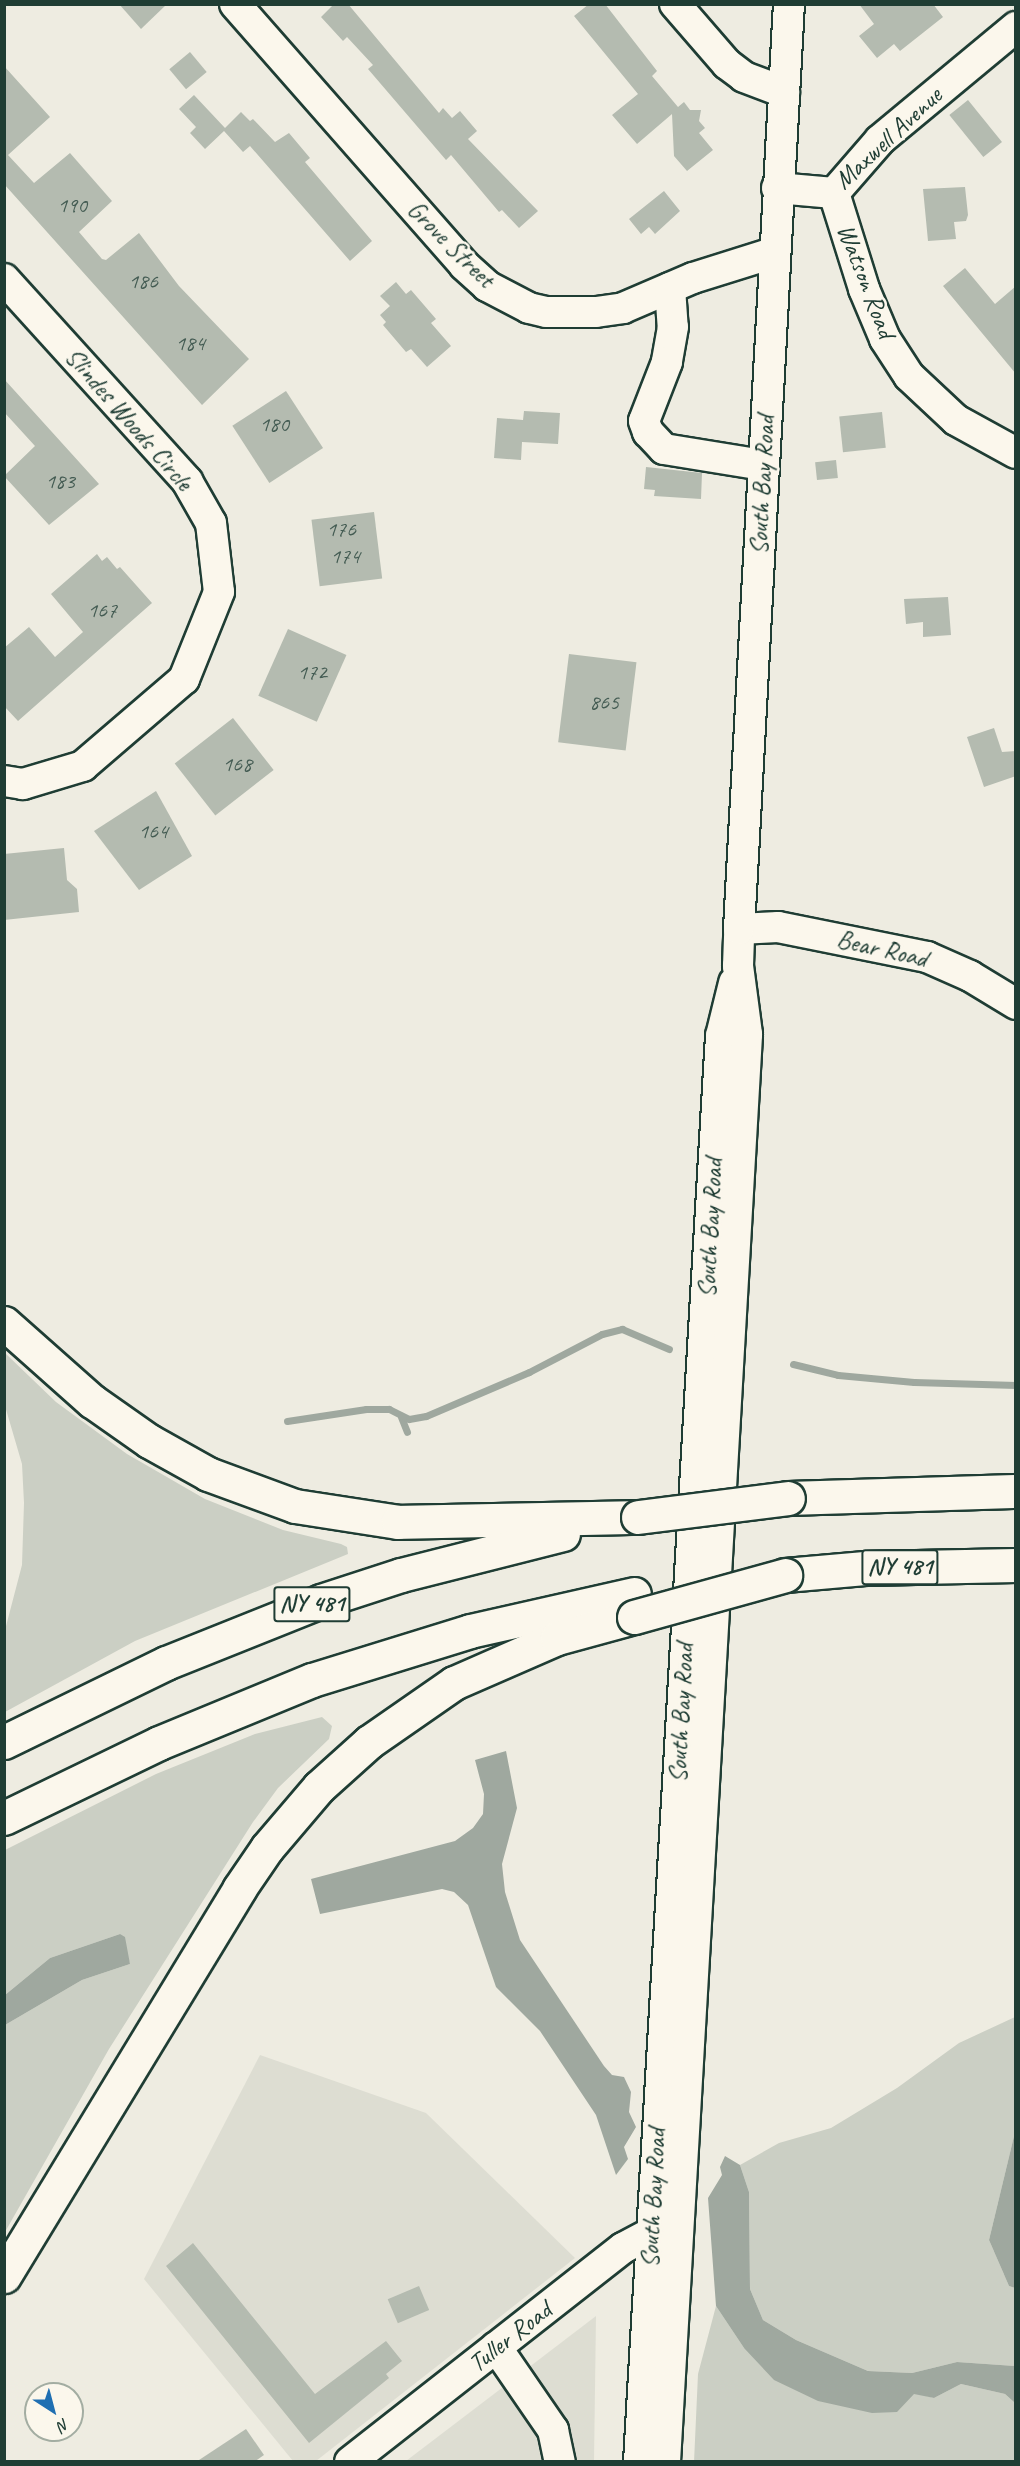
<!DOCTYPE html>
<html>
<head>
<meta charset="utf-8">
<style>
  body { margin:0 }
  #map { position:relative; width:1020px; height:2466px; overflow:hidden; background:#eeece1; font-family:Caveat,sans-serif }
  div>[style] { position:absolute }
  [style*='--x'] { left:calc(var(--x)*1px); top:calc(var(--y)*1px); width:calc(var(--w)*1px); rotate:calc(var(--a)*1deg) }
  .built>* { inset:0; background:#ddddd2 }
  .green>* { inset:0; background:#cbcfc4 }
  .water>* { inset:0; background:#9fa89f }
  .stream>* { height:7px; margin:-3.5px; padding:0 3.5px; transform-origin:3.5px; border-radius:3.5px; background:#9fa89f }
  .building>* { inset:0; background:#b4bbb0; transform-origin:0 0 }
  .roads { filter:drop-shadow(2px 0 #1f3d34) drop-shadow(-2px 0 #1f3d34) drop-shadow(0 2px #1f3d34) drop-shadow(0 -2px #1f3d34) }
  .minor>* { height:30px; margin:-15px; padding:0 15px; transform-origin:15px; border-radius:15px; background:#fbf7ec }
  .highway>* { height:33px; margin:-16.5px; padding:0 16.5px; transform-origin:16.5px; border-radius:16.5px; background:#fbf7ec }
  .bridges { filter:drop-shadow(2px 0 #1f3d34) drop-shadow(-2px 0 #1f3d34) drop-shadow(0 2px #1f3d34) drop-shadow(0 -2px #1f3d34) }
  .highway-bridge>* { height:33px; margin:-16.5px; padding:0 16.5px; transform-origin:16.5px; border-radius:16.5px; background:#fbf7ec }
  span { translate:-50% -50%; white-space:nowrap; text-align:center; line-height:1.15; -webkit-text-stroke:5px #fbf7ec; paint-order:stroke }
  .number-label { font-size:22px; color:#445c53 }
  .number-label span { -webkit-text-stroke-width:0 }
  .shield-label span { padding:2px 4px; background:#fbf7ec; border:2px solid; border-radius:4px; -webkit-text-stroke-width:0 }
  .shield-label { font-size:24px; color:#1f3d34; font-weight:700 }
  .street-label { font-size:26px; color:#1f3d34 }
  .frame { position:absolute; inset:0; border:6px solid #1f3d34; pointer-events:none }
  .north { position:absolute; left:24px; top:2382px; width:60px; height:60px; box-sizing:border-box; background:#fbf7ec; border:2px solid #a3ada2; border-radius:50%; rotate:144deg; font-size:16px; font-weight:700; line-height:24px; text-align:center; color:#1f3d34 }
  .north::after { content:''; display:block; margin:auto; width:21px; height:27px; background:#1f6fb2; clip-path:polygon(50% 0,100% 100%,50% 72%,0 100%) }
</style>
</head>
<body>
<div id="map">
  <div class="built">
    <div style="clip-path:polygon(260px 2055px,426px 2113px,575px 2258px,316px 2461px,293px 2461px,144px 2279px)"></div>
    <div style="clip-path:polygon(596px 2316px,594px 2461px,406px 2461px)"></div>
  </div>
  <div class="green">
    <div style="clip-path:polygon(5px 1353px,56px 1402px,127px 1454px,205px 1499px,283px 1530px,341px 1544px,347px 1547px,348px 1554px,135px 1641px,5px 1712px,5px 1630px,22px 1565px,24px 1503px,22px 1464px,5px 1406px)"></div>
    <div style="clip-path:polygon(322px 1717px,332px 1726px,329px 1739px,278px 1788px,253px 1822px,109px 2049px,5px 2232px,5px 2025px,82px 1980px,130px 1964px,120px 1934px,50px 1958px,5px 1995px,5px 1850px,156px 1774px,255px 1734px)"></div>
    <div style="clip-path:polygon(1015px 2017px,1015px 2132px,989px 2240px,1009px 2286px,1015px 2288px,1015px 2366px,957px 2362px,912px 2373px,868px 2371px,796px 2340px,763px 2320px,750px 2289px,749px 2192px,740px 2165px,779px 2143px,831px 2128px,897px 2088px,959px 2043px)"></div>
    <div style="clip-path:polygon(716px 2306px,744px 2348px,934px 2398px,961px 2384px,1005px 2394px,1015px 2403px,1015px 2461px,694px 2462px,698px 2374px)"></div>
  </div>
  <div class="water">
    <div style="clip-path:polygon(506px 1751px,517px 1808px,502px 1864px,505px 1892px,520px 1940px,604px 2066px,612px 2075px,624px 2077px,631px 2092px,629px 2112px,636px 2127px,624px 2147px,628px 2159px,616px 2175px,596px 2115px,540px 2031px,496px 1987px,468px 1905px,454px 1892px,442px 1889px,320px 1914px,311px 1879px,455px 1841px,473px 1828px,483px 1814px,484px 1794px,475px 1760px)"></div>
    <div style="clip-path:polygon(120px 1934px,125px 1937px,130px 1964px,82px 1980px,5px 2025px,5px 1995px,50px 1958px)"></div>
    <div style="clip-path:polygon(1015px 2132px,1016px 2288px,1015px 2288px,1009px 2286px,989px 2240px)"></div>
    <div style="clip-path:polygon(725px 2156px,740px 2165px,749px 2192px,750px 2289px,763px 2320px,796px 2340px,868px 2371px,912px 2373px,957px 2362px,1015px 2366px,1015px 2403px,1005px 2394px,961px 2384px,934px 2398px,914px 2394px,897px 2412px,872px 2413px,818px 2401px,774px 2380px,744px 2348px,716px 2306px,708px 2198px,722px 2175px,720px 2167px)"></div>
  </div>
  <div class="stream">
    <div style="--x:793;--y:1364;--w:46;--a:13.7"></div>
    <div style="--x:838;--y:1375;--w:76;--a:5.3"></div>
    <div style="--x:914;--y:1382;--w:102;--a:1.7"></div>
    <div style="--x:401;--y:1417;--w:16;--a:68"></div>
    <div style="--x:287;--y:1421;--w:80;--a:-8.6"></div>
    <div style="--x:366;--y:1409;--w:23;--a:0"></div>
    <div style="--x:389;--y:1409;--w:22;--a:27"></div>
    <div style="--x:409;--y:1419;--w:17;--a:-10"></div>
    <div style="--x:426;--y:1416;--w:112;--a:-23.1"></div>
    <div style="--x:529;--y:1372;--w:82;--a:-27.5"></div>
    <div style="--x:602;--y:1334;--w:21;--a:-14"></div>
    <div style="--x:622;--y:1329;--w:51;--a:23.1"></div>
  </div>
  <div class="building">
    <div style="clip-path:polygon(119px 4px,167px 4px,141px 29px)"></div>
    <div style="clip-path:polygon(334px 4px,348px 4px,439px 113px,443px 108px,452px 118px,460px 111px,477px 131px,468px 139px,538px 211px,519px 228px,502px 210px,499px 212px,451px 155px,446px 160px,368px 69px,373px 65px,347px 37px,343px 41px,321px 17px)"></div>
    <div style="clip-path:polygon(589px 4px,605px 4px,657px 71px,652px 76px,678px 107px,684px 102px,690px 110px,701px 110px,699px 121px,705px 128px,699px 133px,713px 150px,687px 171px,674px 156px,672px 114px,637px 144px,612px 115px,638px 94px,574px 16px)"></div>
    <div style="clip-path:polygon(859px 4px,933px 4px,943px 17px,900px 51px,894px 44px,877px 58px,859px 36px,874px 24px)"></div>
    <div style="left:190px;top:52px;width:26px;height:27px;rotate:50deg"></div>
    <div style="clip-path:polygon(4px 66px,50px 117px,8px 155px,34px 183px,70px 153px,112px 201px,79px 232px,102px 259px,106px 260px,139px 233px,179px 286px,249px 359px,202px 405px,4px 184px)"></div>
    <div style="clip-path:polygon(194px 95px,225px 128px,241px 112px,250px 121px,253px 119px,275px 142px,289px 133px,310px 158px,305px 162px,372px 241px,350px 261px,250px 146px,243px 152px,224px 131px,205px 149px,190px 133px,196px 127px,179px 109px)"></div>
    <div style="left:968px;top:100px;width:54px;height:24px;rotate:51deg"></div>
    <div style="clip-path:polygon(965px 187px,968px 215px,966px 221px,954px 222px,956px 239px,928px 241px,923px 189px)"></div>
    <div style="clip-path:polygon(664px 191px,680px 211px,655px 234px,649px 227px,641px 234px,629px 219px)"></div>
    <div style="clip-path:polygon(965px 268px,995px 304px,1016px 286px,1016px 374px,943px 286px)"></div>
    <div style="clip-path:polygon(396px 282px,406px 294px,411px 290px,436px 319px,431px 323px,451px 346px,427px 367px,411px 349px,406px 352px,383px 325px,386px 322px,380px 315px,390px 306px,380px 296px)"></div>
    <div style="clip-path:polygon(4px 379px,99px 484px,49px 525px,4px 476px,35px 446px,4px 412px)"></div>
    <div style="left:286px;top:391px;width:68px;height:64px;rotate:57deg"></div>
    <div style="clip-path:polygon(524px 411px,560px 413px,558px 444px,522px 442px,521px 460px,494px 458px,497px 418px,523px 420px)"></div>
    <div style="left:882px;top:412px;width:36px;height:43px;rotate:84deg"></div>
    <div style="left:836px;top:460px;width:18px;height:21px;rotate:84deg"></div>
    <div style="clip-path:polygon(646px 467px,702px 473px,701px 499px,654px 496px,655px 490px,644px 489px)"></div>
    <div style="left:374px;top:512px;width:67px;height:63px;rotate:83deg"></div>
    <div style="clip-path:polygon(97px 554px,102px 561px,107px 557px,117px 569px,120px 567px,152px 603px,18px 721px,4px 706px,4px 648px,29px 627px,55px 657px,83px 632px,51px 594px)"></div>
    <div style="clip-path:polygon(948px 597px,951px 635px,923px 637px,923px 622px,906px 624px,904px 599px)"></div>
    <div style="left:288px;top:629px;width:64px;height:73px;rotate:24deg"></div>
    <div style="left:569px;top:654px;width:68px;height:89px;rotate:7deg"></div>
    <div style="left:233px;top:718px;width:66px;height:74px;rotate:52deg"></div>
    <div style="clip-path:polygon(994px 728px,1002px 752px,1016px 751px,1016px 776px,984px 787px,967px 737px)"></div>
    <div style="clip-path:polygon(156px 791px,192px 856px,139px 890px,94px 831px)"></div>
    <div style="clip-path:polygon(64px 848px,67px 880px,77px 889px,79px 912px,4px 920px,4px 854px)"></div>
    <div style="clip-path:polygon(193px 2243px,315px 2394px,386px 2341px,402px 2361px,386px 2374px,389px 2378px,309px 2443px,166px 2266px)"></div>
    <div style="left:419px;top:2286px;width:26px;height:34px;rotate:67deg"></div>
    <div style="clip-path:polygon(246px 2429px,264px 2455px,254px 2462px,196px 2462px)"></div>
  </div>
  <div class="roads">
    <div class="minor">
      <div style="--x:235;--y:4;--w:347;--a:48.7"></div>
      <div style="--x:464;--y:265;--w:31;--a:42"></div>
      <div style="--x:487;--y:286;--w:47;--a:27.6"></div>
      <div style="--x:529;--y:308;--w:17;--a:13"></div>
      <div style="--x:546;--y:312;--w:50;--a:0"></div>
      <div style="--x:596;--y:312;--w:27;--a:-8"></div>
      <div style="--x:623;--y:308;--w:76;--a:-23.2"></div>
      <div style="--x:693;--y:278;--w:84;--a:-17.4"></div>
      <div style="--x:675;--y:4;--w:79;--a:49.1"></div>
      <div style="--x:727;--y:64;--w:21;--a:37"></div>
      <div style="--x:744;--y:77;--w:43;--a:20.6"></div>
      <div style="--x:777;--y:188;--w:57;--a:5"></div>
      <div style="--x:834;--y:193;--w:70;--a:-49"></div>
      <div style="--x:880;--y:140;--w:177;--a:-39.7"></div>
      <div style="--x:834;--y:193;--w:101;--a:72.6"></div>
      <div style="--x:864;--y:289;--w:54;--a:67.2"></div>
      <div style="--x:885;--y:339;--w:44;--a:57"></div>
      <div style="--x:909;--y:376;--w:64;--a:43.1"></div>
      <div style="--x:956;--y:420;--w:68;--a:28.8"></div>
      <div style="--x:4;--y:279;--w:273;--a:47.8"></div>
      <div style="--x:187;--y:481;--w:48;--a:60.3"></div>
      <div style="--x:211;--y:523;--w:69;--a:83.4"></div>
      <div style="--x:219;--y:592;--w:94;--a:111.9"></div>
      <div style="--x:184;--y:679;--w:133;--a:139.3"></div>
      <div style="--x:83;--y:766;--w:63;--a:163.3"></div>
      <div style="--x:23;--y:784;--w:19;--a:-171"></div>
      <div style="--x:670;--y:288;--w:39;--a:86"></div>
      <div style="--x:673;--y:327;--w:36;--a:100"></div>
      <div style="--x:667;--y:362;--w:63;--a:111.3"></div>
      <div style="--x:644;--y:421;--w:12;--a:70"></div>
      <div style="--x:648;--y:432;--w:23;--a:47"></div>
      <div style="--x:664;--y:449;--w:100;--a:9.2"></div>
      <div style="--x:739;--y:929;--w:39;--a:-3"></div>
      <div style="--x:778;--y:927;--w:152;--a:11.4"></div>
      <div style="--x:927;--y:957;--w:47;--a:23.8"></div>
      <div style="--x:970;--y:976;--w:54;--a:31.3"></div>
      <div style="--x:496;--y:2347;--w:101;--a:55.5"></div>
      <div style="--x:553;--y:2430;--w:33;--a:78"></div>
      <div style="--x:350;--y:2462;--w:347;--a:-38.1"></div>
      <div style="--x:623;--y:2248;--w:32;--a:-28"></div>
      <div style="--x:651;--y:2233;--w:15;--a:0"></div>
      <div style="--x:639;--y:2462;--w:1428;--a:-86.71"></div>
      <div style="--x:721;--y:1036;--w:55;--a:-76.2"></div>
      <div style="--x:665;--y:2462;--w:1430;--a:-86.71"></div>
      <div style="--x:747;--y:1034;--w:69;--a:-97.5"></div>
      <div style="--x:738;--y:966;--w:37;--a:-88"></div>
      <div style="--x:739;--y:929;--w:926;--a:-86.91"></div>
    </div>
    <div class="highway">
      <div style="--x:4;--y:1323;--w:118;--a:41.6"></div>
      <div style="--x:92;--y:1401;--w:70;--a:35.1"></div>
      <div style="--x:149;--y:1441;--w:68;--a:29.2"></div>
      <div style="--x:208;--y:1474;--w:93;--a:20.2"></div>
      <div style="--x:295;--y:1506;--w:104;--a:8.8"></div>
      <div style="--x:398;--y:1522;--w:240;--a:-1.2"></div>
      <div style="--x:788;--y:1498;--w:228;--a:-1.8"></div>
      <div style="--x:785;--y:1575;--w:80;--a:-5"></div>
      <div style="--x:865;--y:1568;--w:151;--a:-1.1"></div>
      <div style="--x:4;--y:1742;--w:180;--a:-26"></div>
      <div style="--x:166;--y:1663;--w:167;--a:-21.8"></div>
      <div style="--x:321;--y:1601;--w:84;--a:-18"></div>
      <div style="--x:401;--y:1575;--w:167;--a:-14.2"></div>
      <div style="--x:4;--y:1818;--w:172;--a:-25.8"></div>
      <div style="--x:159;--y:1743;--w:165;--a:-22.4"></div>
      <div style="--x:312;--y:1680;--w:165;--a:-17.2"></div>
      <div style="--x:470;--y:1631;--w:168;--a:-12.7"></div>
      <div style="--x:4;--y:2276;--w:453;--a:-58.7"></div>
      <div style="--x:239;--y:1889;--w:50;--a:-55.7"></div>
      <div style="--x:267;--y:1848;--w:80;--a:-49.6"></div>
      <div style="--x:319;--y:1787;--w:67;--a:-42"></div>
      <div style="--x:369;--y:1742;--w:103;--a:-34.8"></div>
      <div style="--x:454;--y:1683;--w:112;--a:-23.6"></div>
      <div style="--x:557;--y:1638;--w:80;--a:-15.3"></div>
    </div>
  </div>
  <div class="bridges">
    <div class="highway-bridge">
      <div style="--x:638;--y:1517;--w:151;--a:-7.2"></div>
      <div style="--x:634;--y:1617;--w:157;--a:-15.5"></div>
    </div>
  </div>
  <div class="number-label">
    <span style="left:72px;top:206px">190</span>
    <span style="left:143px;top:282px">186</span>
    <span style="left:190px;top:344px">184</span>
    <span style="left:274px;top:425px">180</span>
    <span style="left:60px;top:482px">183</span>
    <span style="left:341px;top:530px">176</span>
    <span style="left:345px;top:557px">174</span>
    <span style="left:102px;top:611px">167</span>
    <span style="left:312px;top:673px">172</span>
    <span style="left:604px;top:703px">865</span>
    <span style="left:237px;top:765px">168</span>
    <span style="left:153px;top:832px">164</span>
  </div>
  <div class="shield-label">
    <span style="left:900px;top:1567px">NY 481</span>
    <span style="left:312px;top:1604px">NY 481</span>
  </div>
  <div class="street-label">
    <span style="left:888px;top:138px;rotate:-43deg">Maxwell Avenue</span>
    <span style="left:451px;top:244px;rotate:45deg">Grove Street</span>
    <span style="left:866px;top:281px;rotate:69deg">Watson Road</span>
    <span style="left:129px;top:419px;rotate:49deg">Slindes Woods Circle</span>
    <span style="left:762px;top:485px;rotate:-87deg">South Bay Road</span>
    <span style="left:882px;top:949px;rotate:13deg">Bear Road</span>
    <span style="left:710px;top:1228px;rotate:-87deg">South Bay Road</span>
    <span style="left:681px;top:1713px;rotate:-87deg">South Bay Road</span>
    <span style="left:653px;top:2198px;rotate:-87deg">South Bay Road</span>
    <span style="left:510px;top:2337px;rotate:-38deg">Tuller Road</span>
  </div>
  <div class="frame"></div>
  <div class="north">N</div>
</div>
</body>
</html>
